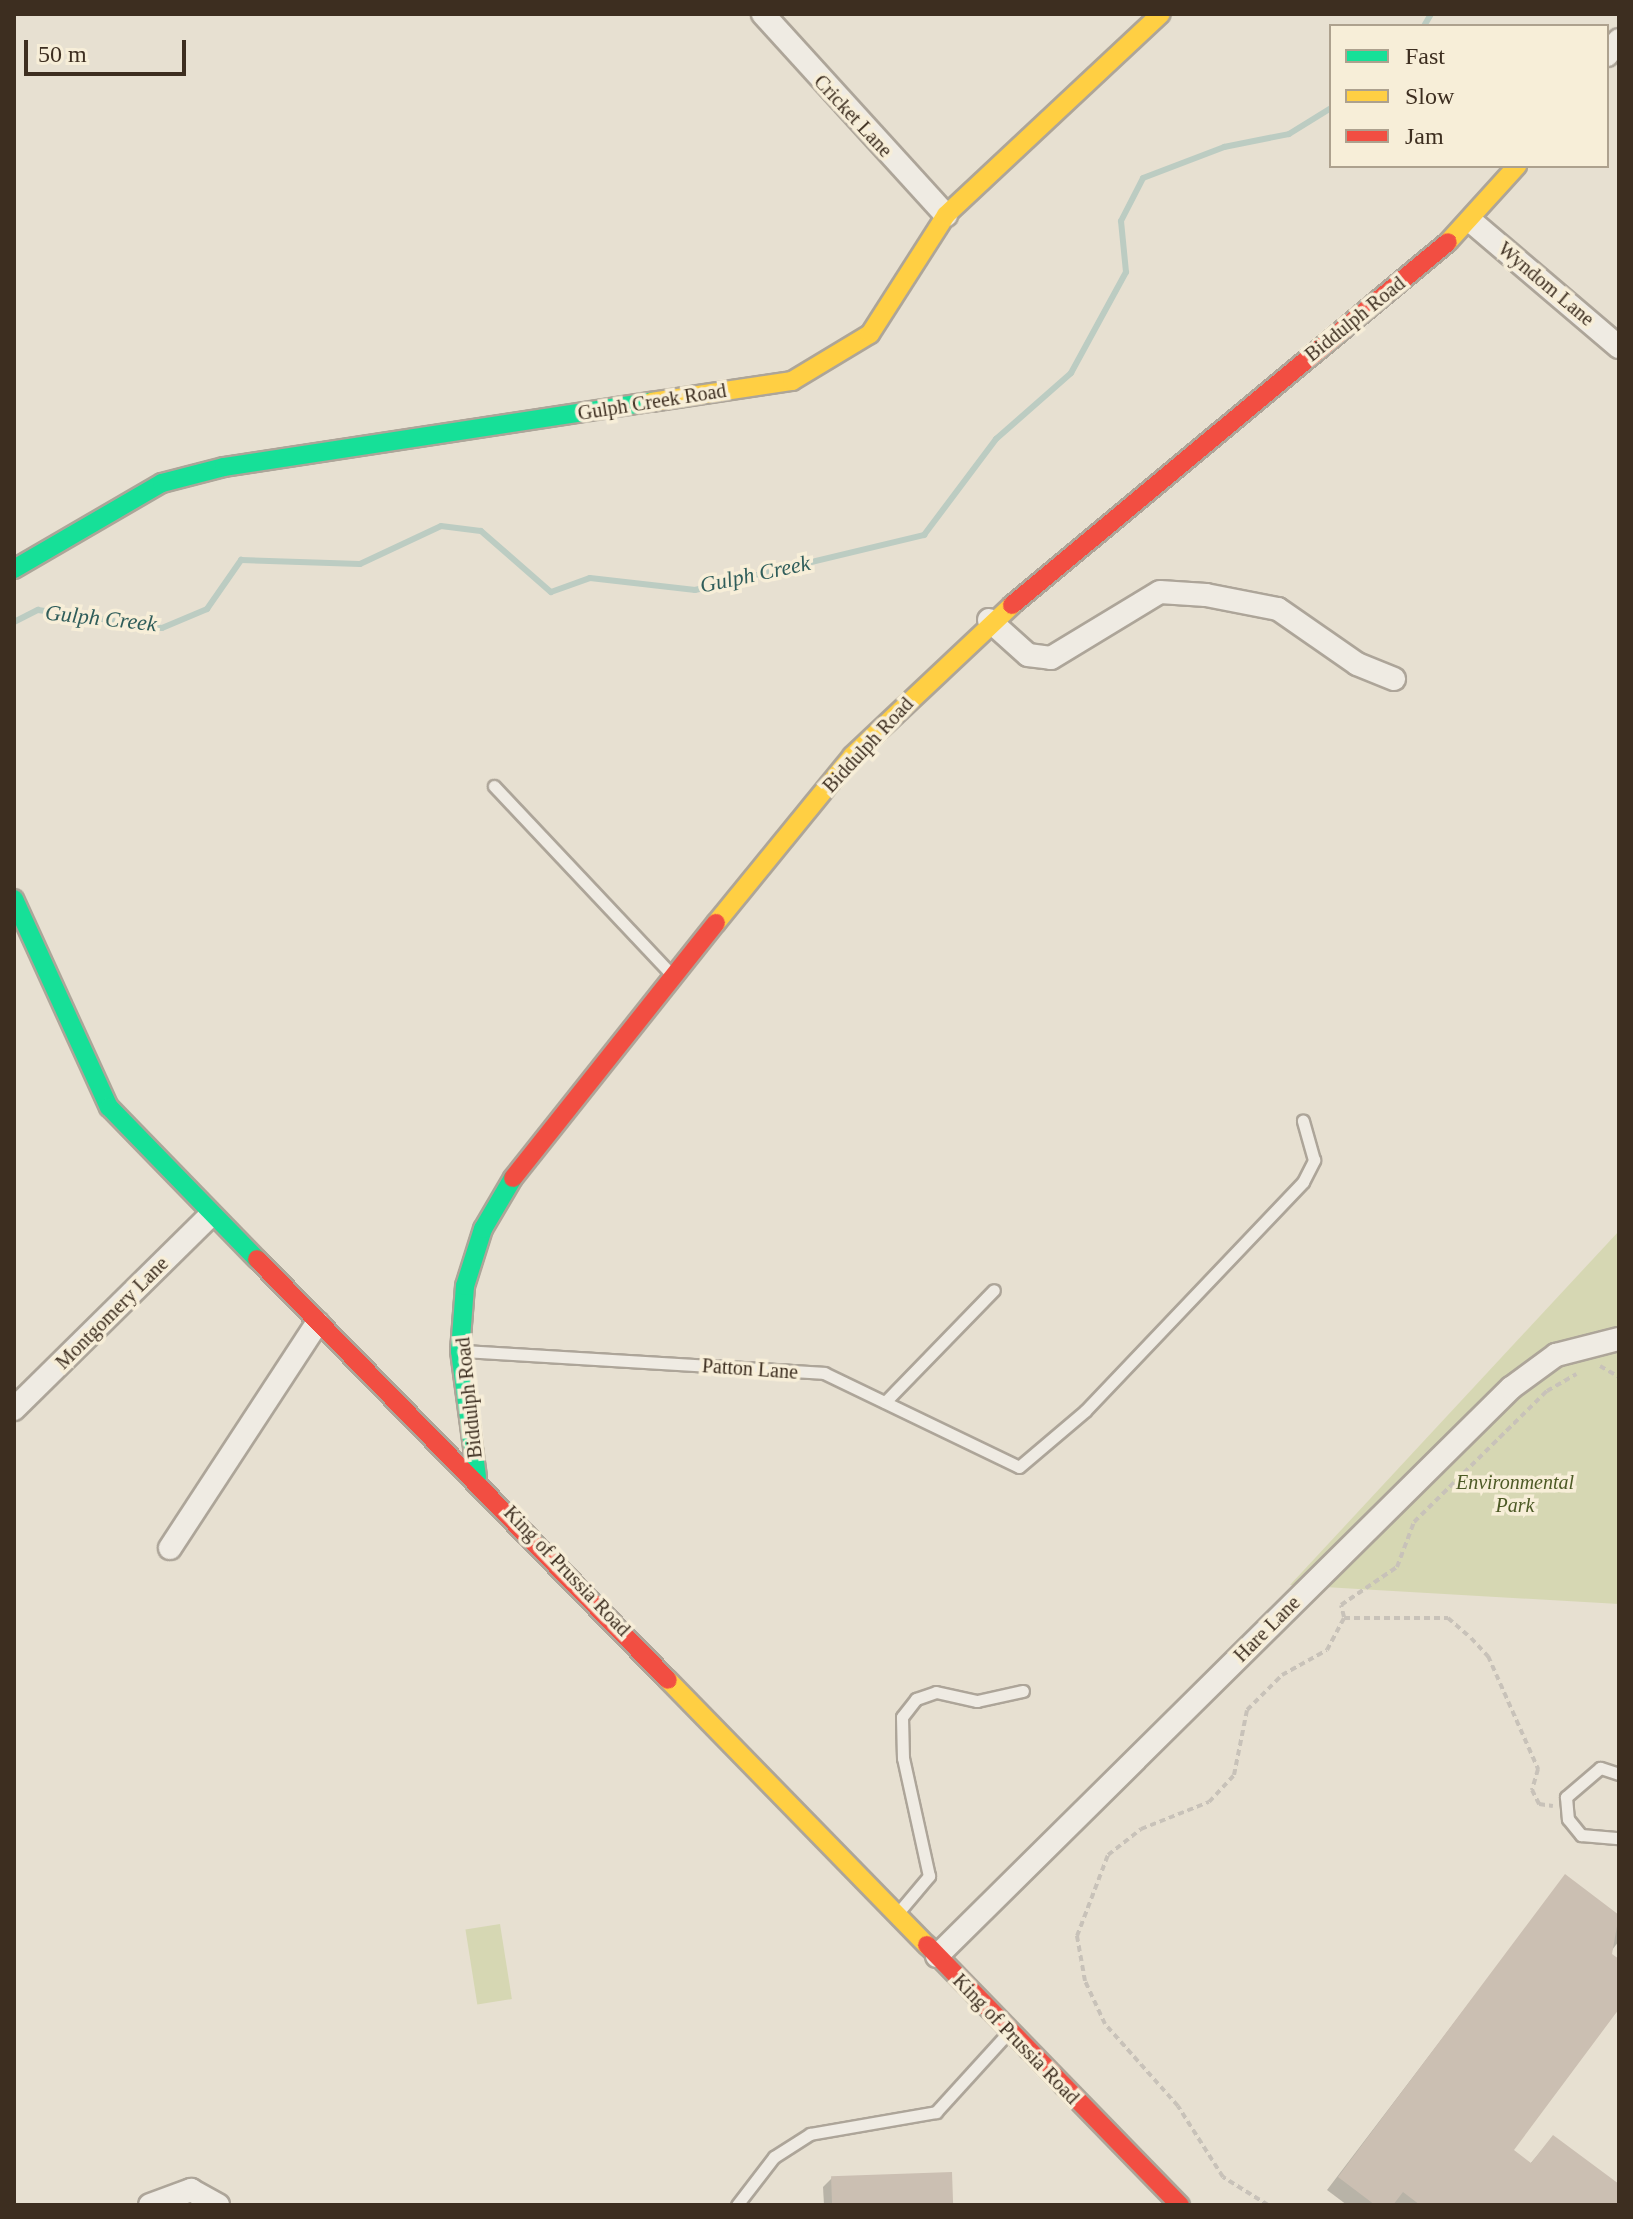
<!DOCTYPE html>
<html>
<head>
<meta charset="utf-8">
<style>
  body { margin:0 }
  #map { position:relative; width:1633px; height:2219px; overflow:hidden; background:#e7e0d1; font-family:Georgia,serif }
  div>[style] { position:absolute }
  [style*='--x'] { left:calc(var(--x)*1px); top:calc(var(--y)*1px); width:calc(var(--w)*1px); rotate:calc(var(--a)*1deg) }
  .green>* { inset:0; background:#d6d7b3; transform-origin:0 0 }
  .shadow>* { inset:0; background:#0003 }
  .stream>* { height:6px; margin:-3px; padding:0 3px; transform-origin:3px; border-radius:3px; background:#bcccc2 }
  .building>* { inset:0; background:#cbbfb2; transform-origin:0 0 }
  .path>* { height:4px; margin-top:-2px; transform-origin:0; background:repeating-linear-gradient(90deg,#c8c2b9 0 6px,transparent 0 10px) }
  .roads { filter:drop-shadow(2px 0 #ada599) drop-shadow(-2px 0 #ada599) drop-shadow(0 2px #ada599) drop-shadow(0 -2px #ada599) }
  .lane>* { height:11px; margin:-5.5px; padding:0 5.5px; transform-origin:5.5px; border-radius:5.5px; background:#efebe3 }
  .street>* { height:22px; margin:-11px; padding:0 11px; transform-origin:11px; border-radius:11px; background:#efebe3 }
  .fast>* { height:18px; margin:-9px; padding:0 9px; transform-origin:9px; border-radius:9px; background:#16e098 }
  .slow>* { height:18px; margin:-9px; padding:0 9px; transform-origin:9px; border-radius:9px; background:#ffcf43 }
  .jam>* { height:18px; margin:-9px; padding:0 9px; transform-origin:9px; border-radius:9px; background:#f24e42 }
  span { translate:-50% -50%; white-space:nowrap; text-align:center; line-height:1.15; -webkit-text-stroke:7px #f7eed8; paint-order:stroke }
  .street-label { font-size:20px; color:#3d2e20 }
  .park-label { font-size:20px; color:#4d5a26; font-style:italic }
  .water-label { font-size:22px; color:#2f5d5a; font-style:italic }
  .frame { position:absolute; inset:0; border:16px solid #3d2e20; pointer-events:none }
  .legend { position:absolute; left:1329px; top:24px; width:280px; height:144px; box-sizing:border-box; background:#f7eed8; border:2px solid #ada18e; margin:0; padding:10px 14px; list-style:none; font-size:24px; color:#3d2e20 }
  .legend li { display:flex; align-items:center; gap:16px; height:40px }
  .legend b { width:40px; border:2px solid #ada18e }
  .scale { position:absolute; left:24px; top:40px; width:162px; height:36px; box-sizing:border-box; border:4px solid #3d2e20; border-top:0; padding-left:10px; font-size:24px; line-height:28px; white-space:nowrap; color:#3d2e20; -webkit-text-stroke:6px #f7eed8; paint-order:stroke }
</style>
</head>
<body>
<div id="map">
  <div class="green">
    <div style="clip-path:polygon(1619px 1231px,1619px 1604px,1290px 1585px)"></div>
    <div style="left:500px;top:1924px;width:76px;height:35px;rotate:81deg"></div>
  </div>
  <div class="shadow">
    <div style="clip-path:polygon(1565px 1877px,1619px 1917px,1619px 1941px,1609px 1954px,1619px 1962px,1619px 2006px,1511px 2150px,1530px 2164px,1553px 2137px,1619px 2186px,1619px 2205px,1347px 2205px,1327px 2190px)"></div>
    <div style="clip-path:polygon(832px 2178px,951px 2205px,824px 2205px,823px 2187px)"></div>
  </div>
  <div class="stream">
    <div style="--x:1424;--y:26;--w:14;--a:-60"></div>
    <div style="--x:14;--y:622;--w:27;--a:-27"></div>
    <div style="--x:38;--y:610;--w:125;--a:8.3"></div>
    <div style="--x:162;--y:628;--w:49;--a:-22.9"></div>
    <div style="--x:207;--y:609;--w:60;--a:-55.2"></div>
    <div style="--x:241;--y:560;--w:119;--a:1.9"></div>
    <div style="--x:360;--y:564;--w:89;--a:-25.1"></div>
    <div style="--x:441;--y:526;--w:40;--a:7.1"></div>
    <div style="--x:481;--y:531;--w:93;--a:41.1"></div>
    <div style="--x:551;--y:592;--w:41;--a:-19.7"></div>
    <div style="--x:590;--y:578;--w:106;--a:6.5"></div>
    <div style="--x:695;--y:590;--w:236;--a:-13.5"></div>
    <div style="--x:924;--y:535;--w:120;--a:-53.1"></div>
    <div style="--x:996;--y:439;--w:100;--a:-41.3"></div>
    <div style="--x:1071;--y:373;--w:115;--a:-61.4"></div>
    <div style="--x:1126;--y:272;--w:51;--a:-95.6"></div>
    <div style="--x:1121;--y:221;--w:48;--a:-62.9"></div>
    <div style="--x:1143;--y:178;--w:87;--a:-20.9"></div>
    <div style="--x:1224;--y:147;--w:66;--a:-11.3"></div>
    <div style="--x:1289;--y:134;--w:49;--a:-31.8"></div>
  </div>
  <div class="building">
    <div style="clip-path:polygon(1565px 1874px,1619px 1915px,1612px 1954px,1619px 1959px,1619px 2009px,1514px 2150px,1531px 2163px,1553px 2135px,1619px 2184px,1619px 2205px,1420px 2205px,1403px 2192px,1393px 2205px,1375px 2205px,1338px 2177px)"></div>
    <div style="left:952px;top:2172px;width:33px;height:121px;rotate:88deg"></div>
  </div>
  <div class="path">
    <div style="--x:1600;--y:1366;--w:22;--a:30"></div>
    <div style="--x:1344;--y:1617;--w:12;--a:-104"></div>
    <div style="--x:1341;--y:1605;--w:68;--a:-34.2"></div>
    <div style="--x:1397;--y:1567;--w:48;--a:-69.3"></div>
    <div style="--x:1414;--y:1522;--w:187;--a:-44.6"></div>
    <div style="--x:1547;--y:1391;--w:34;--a:-30"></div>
    <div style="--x:1268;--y:2205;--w:53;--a:-148.1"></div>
    <div style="--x:1223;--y:2177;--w:84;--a:-122.4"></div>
    <div style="--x:1178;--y:2106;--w:110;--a:-131.7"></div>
    <div style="--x:1105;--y:2024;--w:47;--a:-114.9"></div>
    <div style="--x:1085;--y:1981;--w:46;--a:-100.1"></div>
    <div style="--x:1077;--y:1936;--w:87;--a:-69.1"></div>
    <div style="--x:1108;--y:1855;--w:42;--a:-38.2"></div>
    <div style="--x:1141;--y:1829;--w:73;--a:-21.7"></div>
    <div style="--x:1209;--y:1802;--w:37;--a:-47"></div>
    <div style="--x:1234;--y:1775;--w:66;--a:-78.7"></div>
    <div style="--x:1247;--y:1710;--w:49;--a:-45"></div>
    <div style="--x:1282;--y:1675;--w:51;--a:-29.1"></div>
    <div style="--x:1327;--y:1650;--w:36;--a:-62"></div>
    <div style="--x:1344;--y:1618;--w:104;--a:0"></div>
    <div style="--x:1448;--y:1618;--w:30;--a:41"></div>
    <div style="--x:1471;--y:1638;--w:25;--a:47"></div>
    <div style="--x:1488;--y:1656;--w:124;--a:66.1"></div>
    <div style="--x:1538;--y:1769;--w:22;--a:106"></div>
    <div style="--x:1532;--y:1790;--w:16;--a:63"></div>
    <div style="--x:1539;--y:1804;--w:14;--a:8"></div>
  </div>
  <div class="roads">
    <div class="lane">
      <div style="--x:494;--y:786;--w:260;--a:46.7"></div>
      <div style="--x:465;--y:1351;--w:360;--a:3.5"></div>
      <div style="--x:824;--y:1373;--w:216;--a:25.7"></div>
      <div style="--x:1019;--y:1467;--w:87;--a:-40.3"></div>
      <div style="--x:1085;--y:1411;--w:316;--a:-46.4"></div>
      <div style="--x:1303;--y:1182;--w:25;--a:-63"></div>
      <div style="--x:1314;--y:1160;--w:41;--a:-105.8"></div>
      <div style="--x:885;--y:1402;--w:156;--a:-45.8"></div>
      <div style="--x:1619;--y:1774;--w:20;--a:-162"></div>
      <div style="--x:1600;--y:1768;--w:45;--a:139.5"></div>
      <div style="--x:1566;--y:1797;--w:22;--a:85"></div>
      <div style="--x:1568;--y:1819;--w:21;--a:51"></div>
      <div style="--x:1581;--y:1835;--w:38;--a:5"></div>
      <div style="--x:897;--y:1914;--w:50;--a:-49.9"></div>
      <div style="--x:929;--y:1876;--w:121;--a:-102.4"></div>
      <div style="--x:903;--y:1758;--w:41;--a:-91.4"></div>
      <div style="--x:902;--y:1717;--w:23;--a:-52"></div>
      <div style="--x:916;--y:1699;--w:21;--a:-19"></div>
      <div style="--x:936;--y:1692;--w:42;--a:12.4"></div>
      <div style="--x:977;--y:1701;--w:47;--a:-12.3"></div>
      <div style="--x:737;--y:2205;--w:61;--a:-52.4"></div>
      <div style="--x:774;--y:2157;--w:43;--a:-32.6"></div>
      <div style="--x:810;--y:2134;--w:128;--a:-9.9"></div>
      <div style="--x:936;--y:2112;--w:105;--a:-47.7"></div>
    </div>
    <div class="street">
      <div style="--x:763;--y:14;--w:272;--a:47.7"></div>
      <div style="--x:1607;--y:55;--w:19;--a:-51"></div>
      <div style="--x:1472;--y:222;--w:193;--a:40.4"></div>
      <div style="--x:989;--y:620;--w:52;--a:41.9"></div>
      <div style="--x:1028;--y:655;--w:23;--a:7"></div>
      <div style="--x:1051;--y:658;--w:127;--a:-31.2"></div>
      <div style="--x:1160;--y:592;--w:46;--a:3.7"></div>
      <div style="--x:1206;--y:595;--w:73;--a:11"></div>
      <div style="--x:1278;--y:609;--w:96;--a:34.8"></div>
      <div style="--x:1357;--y:664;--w:40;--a:22"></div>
      <div style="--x:14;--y:1409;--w:274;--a:-44.6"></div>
      <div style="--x:170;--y:1548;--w:269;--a:-56.8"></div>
      <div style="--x:937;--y:1956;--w:808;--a:-44.7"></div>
      <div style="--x:1511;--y:1388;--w:56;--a:-36.3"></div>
      <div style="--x:1556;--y:1355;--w:65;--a:-14.3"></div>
      <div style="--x:150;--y:2205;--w:44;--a:-20.1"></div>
      <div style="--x:191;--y:2190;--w:31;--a:29"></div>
    </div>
    <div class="fast">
      <div style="--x:14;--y:569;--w:171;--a:-30.2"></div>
      <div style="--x:162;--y:483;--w:64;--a:-14.5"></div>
      <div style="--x:224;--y:467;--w:432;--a:-8.7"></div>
      <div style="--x:14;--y:899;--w:229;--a:65.5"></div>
      <div style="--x:109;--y:1107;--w:212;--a:45.8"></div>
      <div style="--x:477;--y:1477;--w:127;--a:-97.7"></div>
      <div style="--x:460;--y:1351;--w:65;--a:-85.6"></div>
      <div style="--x:465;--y:1286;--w:60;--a:-72.5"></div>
      <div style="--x:483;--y:1229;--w:59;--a:-59.5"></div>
    </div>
    <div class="slow">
      <div style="--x:1448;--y:242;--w:103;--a:-47.8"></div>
      <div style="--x:651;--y:402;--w:143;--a:-8.5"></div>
      <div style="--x:792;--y:381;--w:91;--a:-31.1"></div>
      <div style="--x:870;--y:334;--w:141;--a:-57.4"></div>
      <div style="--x:946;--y:215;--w:294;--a:-43.1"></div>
      <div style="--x:716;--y:923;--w:215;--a:-50.8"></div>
      <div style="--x:852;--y:756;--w:220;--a:-43.3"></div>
      <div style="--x:668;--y:1680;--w:371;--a:45.7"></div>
    </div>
    <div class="jam">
      <div style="--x:1012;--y:605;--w:567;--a:-39.78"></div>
      <div style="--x:513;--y:1178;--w:326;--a:-51.5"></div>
      <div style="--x:257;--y:1259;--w:588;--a:45.69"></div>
      <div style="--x:927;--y:1945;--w:363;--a:45.8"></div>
    </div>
  </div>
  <div class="street-label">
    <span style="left:853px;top:116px;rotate:47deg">Cricket Lane</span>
    <span style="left:1546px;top:284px;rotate:40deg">Wyndom Lane</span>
    <span style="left:1355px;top:319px;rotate:-39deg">Biddulph Road</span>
    <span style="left:652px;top:402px;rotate:-9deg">Gulph Creek Road</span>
    <span style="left:868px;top:745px;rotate:-47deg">Biddulph Road</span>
    <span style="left:112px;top:1313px;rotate:-45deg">Montgomery Lane</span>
    <span style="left:750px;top:1369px;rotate:4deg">Patton Lane</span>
    <span style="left:469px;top:1398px;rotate:-96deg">Biddulph Road</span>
    <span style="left:567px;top:1571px;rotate:46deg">King of Prussia Road</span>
    <span style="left:1267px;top:1629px;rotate:-45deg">Hare Lane</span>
    <span style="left:1016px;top:2039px;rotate:46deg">King of Prussia Road</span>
  </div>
  <div class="park-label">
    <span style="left:1515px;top:1494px">Environmental<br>Park</span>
  </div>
  <div class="water-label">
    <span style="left:755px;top:574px;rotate:-12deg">Gulph Creek</span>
    <span style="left:101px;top:618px;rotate:6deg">Gulph Creek</span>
  </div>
  <div class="frame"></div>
  <ul class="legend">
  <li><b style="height:10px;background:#16e098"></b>Fast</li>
  <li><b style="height:10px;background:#ffcf43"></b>Slow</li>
  <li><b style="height:10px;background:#f24e42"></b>Jam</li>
  </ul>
  <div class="scale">50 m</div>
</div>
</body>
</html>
